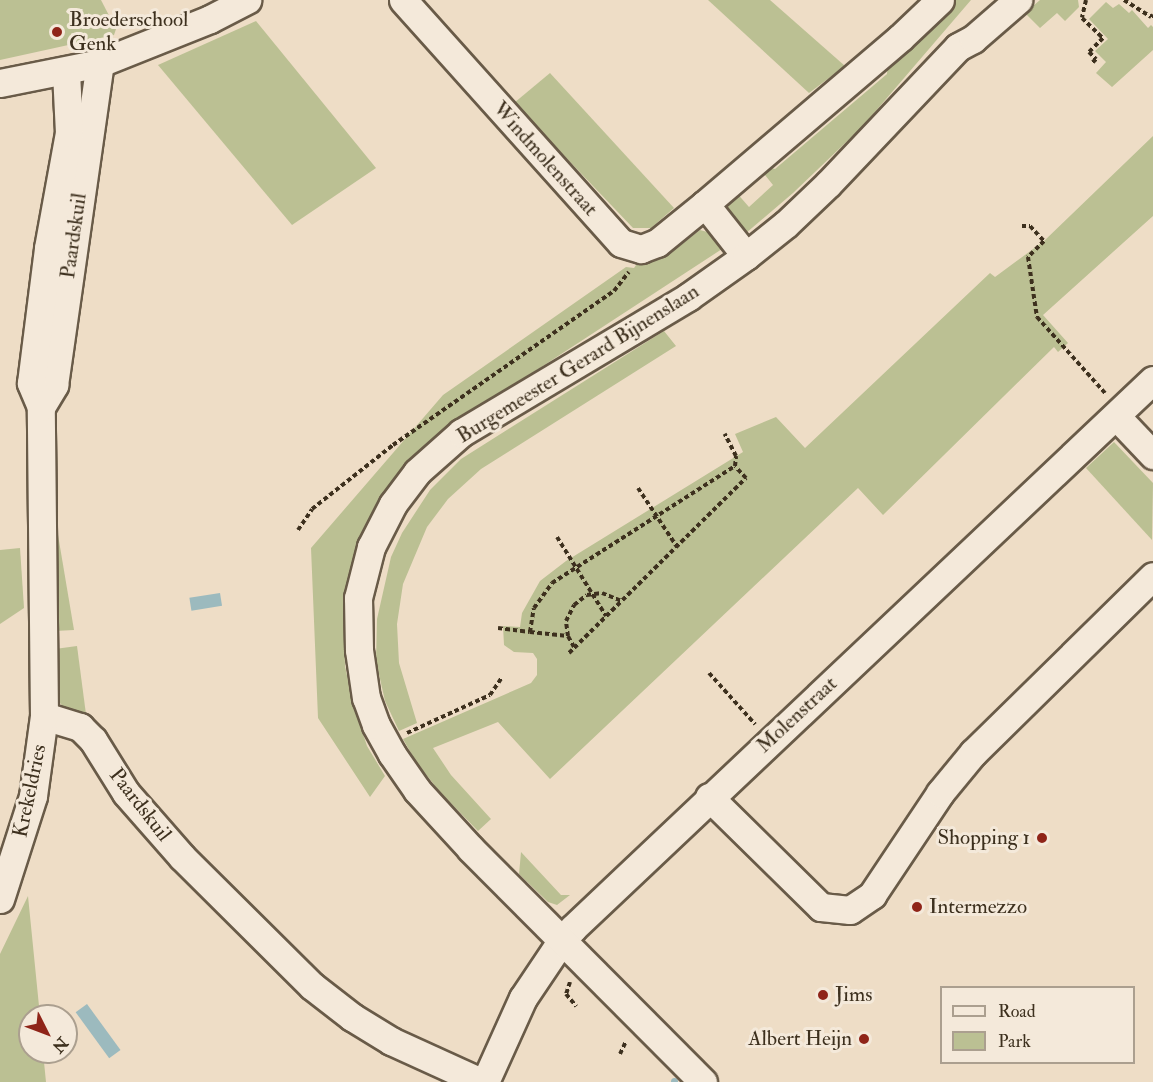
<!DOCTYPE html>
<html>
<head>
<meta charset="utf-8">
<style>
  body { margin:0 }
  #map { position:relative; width:1153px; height:1082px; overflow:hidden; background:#eeddc6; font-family:"IM FELL Double Pica",serif }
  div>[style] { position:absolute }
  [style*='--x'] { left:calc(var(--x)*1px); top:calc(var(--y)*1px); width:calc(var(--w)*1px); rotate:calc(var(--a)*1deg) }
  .green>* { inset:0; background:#bbc093 }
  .water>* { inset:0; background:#9cbabe; transform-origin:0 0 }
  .stream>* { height:7px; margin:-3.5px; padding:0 3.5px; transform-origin:3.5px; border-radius:3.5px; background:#9cbabe }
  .path>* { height:4px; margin-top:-2px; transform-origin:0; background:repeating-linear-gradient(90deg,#3d301e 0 4.5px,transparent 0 7.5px) }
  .roads { filter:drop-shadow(2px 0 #695b48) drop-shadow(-2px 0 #695b48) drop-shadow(0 2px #695b48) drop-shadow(0 -2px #695b48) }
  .minor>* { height:27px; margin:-13.5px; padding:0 13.5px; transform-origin:13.5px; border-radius:13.5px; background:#f4e9da }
  .dots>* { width:16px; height:16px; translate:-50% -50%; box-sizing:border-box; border:3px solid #f4e9da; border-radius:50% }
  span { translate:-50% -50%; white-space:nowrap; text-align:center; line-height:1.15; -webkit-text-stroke:6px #f4e9da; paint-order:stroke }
  .poi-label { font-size:21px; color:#3d301e }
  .left { translate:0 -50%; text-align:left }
  .right { translate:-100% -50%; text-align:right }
  .street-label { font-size:21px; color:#3d301e }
  .legend { position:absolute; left:940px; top:986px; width:195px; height:78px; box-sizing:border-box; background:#f4e9da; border:2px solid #ab9f8f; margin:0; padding:8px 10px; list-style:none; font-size:18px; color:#3d301e }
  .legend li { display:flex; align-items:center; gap:12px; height:30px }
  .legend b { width:30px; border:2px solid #ab9f8f }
  .north { position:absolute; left:18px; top:1004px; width:60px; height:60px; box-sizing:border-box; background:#f4e9da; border:2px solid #ab9f8f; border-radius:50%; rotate:132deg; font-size:16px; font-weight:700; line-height:24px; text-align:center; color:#3d301e }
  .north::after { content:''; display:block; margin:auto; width:21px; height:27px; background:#8f2418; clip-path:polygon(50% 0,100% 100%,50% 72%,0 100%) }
</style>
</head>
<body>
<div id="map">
  <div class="green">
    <div style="clip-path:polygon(0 0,101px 0,116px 29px,114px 35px,0 60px)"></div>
    <div style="clip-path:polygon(708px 0,770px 0,845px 66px,809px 93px)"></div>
    <div style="clip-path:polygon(950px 0,971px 0,862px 127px,793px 193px,746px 233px,741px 232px,727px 210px,727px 200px,735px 191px,749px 207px,773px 185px,761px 170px,764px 166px,775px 169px,887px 74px,888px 61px)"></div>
    <div style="clip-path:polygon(1040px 0,1078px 0,1079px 7px,1065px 21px,1057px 13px,1040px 28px,1025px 13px)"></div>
    <div style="clip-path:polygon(1106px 2px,1113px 8px,1119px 4px,1129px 13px,1132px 10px,1148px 28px,1151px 25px,1153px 27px,1153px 50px,1112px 87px,1096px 73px,1106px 62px,1095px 51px,1108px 39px,1089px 19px)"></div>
    <div style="clip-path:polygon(256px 21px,376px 168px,292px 225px,158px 65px)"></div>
    <div style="clip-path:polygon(550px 73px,674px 208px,651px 228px,633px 228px,514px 103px)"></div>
    <div style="clip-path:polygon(1153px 136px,1153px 216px,1043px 315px,1068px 343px,1058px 352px,1054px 347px,883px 515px,858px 488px,550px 779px,498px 722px,433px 748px,451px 775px,491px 819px,478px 831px,440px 792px,416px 762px,403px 739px,531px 683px,537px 675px,537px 659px,533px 653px,514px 652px,504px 645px,503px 626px,520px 627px,522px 613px,540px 581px,566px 561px,743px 452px,735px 434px,776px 417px,805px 448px,990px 273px,995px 277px,1044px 241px)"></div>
    <div style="clip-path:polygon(700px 230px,711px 233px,722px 249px,442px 432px,381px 500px,348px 576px,344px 622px,345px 666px,353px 703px,367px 746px,385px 776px,370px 797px,318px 718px,311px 548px,443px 395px,626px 267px,634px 268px,641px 258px,670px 245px,676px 249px)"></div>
    <div style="clip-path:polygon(664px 331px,676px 346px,481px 469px,448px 499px,427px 527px,403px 584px,397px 624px,399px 663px,417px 723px,399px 731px,385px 701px,376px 661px,377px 619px,391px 557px,402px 533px,430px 490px,461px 459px)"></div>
    <div style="clip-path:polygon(1114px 442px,1153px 483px,1152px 540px,1086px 468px)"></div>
    <div style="clip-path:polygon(53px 529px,57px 529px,74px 630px,55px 631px)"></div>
    <div style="clip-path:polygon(20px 548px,24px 608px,0 624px,0 550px)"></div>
    <div style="clip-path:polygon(77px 646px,87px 722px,66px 710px,59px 702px,55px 649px)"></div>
    <div style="clip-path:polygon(521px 852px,561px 895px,570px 895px,557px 905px,548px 902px,519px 874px)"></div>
    <div style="clip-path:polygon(28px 896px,40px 1016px,30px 1016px,30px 1052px,43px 1052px,46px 1082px,0 1082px,0 954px)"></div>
  </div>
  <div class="water">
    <div style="left:220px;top:593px;width:13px;height:31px;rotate:81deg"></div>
    <div style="left:87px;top:1004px;width:57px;height:14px;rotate:54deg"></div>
  </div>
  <div class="stream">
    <div style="--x:674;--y:1082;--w:1;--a:-90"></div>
  </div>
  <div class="path">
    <div style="--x:1086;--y:0;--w:18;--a:103"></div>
    <div style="--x:1082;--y:18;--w:29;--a:44"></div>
    <div style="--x:1103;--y:38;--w:20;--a:135"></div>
    <div style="--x:1089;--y:52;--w:10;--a:45"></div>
    <div style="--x:1096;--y:59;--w:6;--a:135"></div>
    <div style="--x:1124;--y:0;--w:32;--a:32"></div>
    <div style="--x:1151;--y:17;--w:3;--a:-45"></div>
    <div style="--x:1022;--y:226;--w:8;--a:0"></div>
    <div style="--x:1030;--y:226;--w:21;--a:47"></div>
    <div style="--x:1044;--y:241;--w:23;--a:135"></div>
    <div style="--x:1028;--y:257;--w:61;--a:81.5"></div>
    <div style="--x:1037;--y:317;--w:102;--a:48.2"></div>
    <div style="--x:638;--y:488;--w:71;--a:56.5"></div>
    <div style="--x:298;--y:530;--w:25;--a:-56"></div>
    <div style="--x:312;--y:509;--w:103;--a:-38.3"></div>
    <div style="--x:393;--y:445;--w:269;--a:-34.9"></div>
    <div style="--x:614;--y:291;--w:24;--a:-52"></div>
    <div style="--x:557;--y:537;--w:93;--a:58.2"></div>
    <div style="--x:498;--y:628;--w:32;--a:7"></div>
    <div style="--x:530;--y:632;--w:24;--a:-81"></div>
    <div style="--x:534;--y:608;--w:31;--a:-54"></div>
    <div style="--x:552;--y:583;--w:217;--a:-32.6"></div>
    <div style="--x:530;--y:632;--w:38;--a:6"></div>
    <div style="--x:574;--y:647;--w:13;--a:-119"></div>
    <div style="--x:568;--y:636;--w:15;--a:-98"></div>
    <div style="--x:566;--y:621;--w:18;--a:-63"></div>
    <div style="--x:574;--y:605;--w:16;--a:-38"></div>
    <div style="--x:587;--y:595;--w:15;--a:-8"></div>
    <div style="--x:602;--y:593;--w:22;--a:22"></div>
    <div style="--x:569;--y:653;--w:249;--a:-44.7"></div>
    <div style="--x:746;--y:478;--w:16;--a:-133"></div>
    <div style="--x:735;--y:466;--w:10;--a:-84"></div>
    <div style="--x:736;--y:456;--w:25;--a:-117"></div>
    <div style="--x:709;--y:673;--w:69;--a:48"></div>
    <div style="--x:407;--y:733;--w:91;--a:-24.6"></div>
    <div style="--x:490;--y:695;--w:22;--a:-56"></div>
    <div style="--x:570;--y:982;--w:13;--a:108"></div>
    <div style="--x:566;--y:994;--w:16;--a:50"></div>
    <div style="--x:620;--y:1054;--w:14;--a:-65"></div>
  </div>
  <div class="roads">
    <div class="minor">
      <div style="--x:403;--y:0;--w:326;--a:48.1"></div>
      <div style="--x:621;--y:243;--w:21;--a:17"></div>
      <div style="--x:641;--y:249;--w:17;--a:-21"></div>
      <div style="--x:657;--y:243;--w:62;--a:-39.1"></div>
      <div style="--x:705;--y:204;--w:256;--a:-40.4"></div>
      <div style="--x:900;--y:38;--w:55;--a:-43.5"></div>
      <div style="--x:0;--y:83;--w:102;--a:-11.3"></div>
      <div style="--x:100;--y:63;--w:118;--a:-21.8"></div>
      <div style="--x:210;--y:19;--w:42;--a:-27.2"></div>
      <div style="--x:705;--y:204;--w:66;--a:51.7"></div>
      <div style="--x:41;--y:407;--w:26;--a:-59"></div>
      <div style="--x:54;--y:385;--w:325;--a:-81.9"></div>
      <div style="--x:1116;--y:416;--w:54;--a:46.5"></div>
      <div style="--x:44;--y:716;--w:38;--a:17"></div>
      <div style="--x:80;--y:727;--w:18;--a:45"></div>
      <div style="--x:93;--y:740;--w:62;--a:58.1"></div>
      <div style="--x:126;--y:793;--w:85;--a:48.8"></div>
      <div style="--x:182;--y:857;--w:183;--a:44.8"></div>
      <div style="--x:312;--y:986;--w:51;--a:37.8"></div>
      <div style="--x:352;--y:1017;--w:46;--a:31.6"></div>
      <div style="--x:391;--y:1041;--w:99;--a:24.5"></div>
      <div style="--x:709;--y:797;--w:157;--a:44.5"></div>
      <div style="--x:821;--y:907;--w:29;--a:6"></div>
      <div style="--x:850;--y:910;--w:27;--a:-34"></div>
      <div style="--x:872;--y:895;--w:123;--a:-56.3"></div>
      <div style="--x:940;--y:793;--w:52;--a:-50.5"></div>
      <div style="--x:973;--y:753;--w:252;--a:-44.5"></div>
      <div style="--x:0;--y:899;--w:108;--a:-72.2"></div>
      <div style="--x:33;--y:796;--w:81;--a:-82.2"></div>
      <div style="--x:44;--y:716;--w:309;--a:-90.6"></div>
      <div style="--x:41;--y:407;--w:26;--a:-113"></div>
      <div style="--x:31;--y:383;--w:136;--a:-82.8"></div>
      <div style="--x:48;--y:248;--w:117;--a:-79.7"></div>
      <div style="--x:69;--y:133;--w:62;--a:-92.8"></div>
      <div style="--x:485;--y:1082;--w:92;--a:-65.7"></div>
      <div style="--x:523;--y:998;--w:70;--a:-56.1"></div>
      <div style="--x:562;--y:940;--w:16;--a:-47"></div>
      <div style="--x:573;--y:928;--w:798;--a:-43.38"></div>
      <div style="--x:703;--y:1082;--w:329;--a:-134.9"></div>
      <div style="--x:471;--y:849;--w:80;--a:-132.5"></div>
      <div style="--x:417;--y:790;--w:44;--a:-124.8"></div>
      <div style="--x:392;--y:754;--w:33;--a:-119"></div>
      <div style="--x:376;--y:725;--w:29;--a:-110"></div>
      <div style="--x:366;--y:698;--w:49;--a:-98.3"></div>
      <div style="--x:359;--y:650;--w:52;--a:-91.1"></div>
      <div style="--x:358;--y:598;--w:53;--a:-75.7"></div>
      <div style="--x:371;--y:547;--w:48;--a:-62.9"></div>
      <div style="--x:393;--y:504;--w:40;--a:-53"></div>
      <div style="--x:417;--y:472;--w:59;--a:-41.6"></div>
      <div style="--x:461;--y:433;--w:265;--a:-30.9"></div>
      <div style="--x:688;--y:297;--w:71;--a:-35.3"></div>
      <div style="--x:746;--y:256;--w:51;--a:-38.7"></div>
      <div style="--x:786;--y:224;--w:58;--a:-43.6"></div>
      <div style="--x:828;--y:184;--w:189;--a:-46.5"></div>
      <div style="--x:958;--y:47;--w:17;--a:-28"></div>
      <div style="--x:973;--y:39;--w:60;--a:-40.9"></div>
    </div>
  </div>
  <div class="dots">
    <div style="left:57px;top:32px;background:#8f2418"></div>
    <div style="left:1042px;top:838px;background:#8f2418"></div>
    <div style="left:917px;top:907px;background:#8f2418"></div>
    <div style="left:823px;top:995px;background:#8f2418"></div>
    <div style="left:864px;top:1039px;background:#8f2418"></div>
  </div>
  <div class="poi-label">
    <span class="left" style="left:69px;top:32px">Broederschool<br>Genk</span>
    <span class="right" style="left:1030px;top:838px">Shopping 1</span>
    <span class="left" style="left:929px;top:907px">Intermezzo</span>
    <span class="left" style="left:835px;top:995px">Jims</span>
    <span class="right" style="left:852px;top:1039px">Albert Heijn</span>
  </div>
  <div class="street-label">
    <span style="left:545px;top:159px;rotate:48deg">Windmolenstraat</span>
    <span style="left:74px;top:236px;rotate:-82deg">Paardskuil</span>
    <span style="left:578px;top:364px;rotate:-32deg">Burgemeester Gerard Bijnenslaan</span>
    <span style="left:797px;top:715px;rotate:-43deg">Molenstraat</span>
    <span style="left:30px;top:791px;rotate:-78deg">Krekeldries</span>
    <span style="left:140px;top:805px;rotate:52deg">Paardskuil</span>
  </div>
  <ul class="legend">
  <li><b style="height:8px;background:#f4e9da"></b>Road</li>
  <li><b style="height:16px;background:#bbc093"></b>Park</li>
  </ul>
  <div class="north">N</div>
</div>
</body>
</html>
